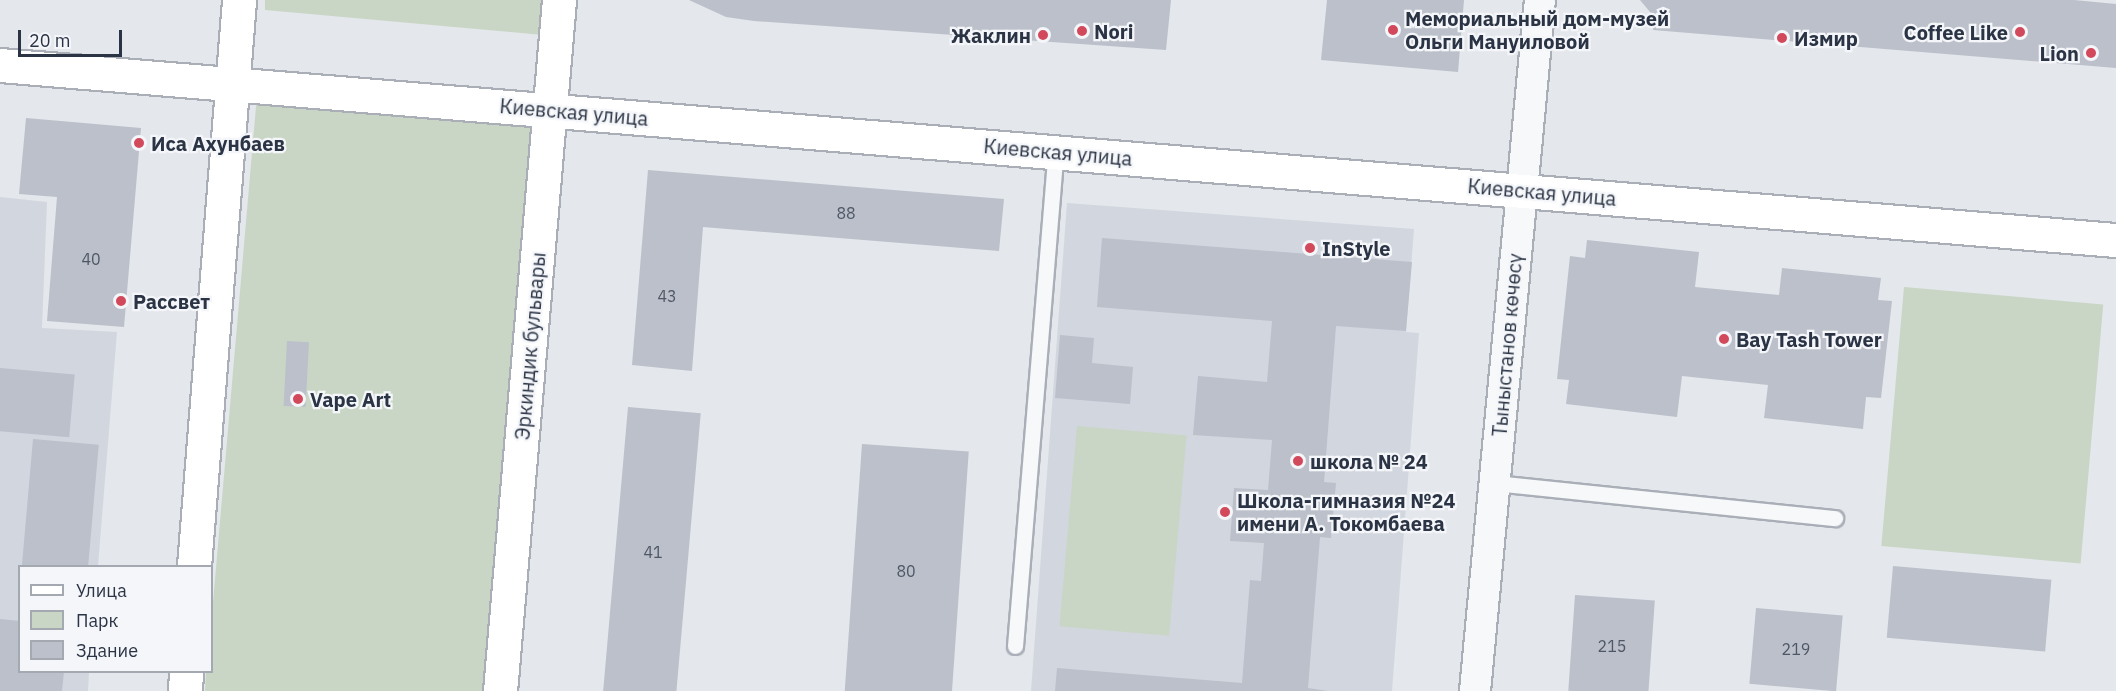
<!DOCTYPE html>
<html>
<head>
<meta charset="utf-8">
<style>
  body { margin:0 }
  #map { position:relative; width:2116px; height:691px; overflow:hidden; background:#e4e7ec; font-family:"IBM Plex Sans",sans-serif }
  div>[style] { position:absolute }
  [style*='--x'] { left:calc(var(--x)*1px); top:calc(var(--y)*1px); width:calc(var(--w)*1px); rotate:calc(var(--a)*1deg) }
  .built>* { inset:0; background:#d2d6de }
  .green>* { inset:0; background:#c9d6c5; transform-origin:0 0 }
  .building>* { inset:0; background:#bbc0ca; transform-origin:0 0 }
  .roads { filter:drop-shadow(2px 0 #a9aeb7) drop-shadow(-2px 0 #a9aeb7) drop-shadow(0 2px #a9aeb7) drop-shadow(0 -2px #a9aeb7) }
  .lane>* { height:15px; margin:-7.5px; padding:0 7.5px; transform-origin:7.5px; border-radius:7.5px; background:#f7f8fa }
  .street>* { height:30px; margin:-15px; padding:0 15px; transform-origin:15px; border-radius:15px; background:#f7f8fa }
  .secondary>* { height:33px; margin:-16.5px; padding:0 16.5px; transform-origin:16.5px; border-radius:16.5px; background:#fff }
  .dots>* { width:16px; height:16px; translate:-50% -50%; box-sizing:border-box; border:3px solid #f4f6f9; border-radius:50% }
  span { translate:-50% -50%; white-space:nowrap; text-align:center; line-height:1.15; -webkit-text-stroke:4.5px #f4f6f9; paint-order:stroke }
  .number-label { font-size:16px; color:#4f5766 }
  .number-label span { -webkit-text-stroke-width:0 }
  .poi-label { font-size:20px; color:#2b3445; font-weight:700 }
  .left { translate:0 -50%; text-align:left }
  .right { translate:-100% -50%; text-align:right }
  .street-label { font-size:20px; color:#2b3445 }
  .legend { position:absolute; left:18px; top:565px; width:195px; height:108px; box-sizing:border-box; background:#f4f6f9; border:2px solid #a4a8b1; margin:0; padding:8px 10px; list-style:none; font-size:18px; color:#2b3445 }
  .legend li { display:flex; align-items:center; gap:12px; height:30px }
  .legend b { width:30px; border:2px solid #a4a8b1 }
  .scale { position:absolute; left:18px; top:30px; width:104px; height:27px; box-sizing:border-box; border:3px solid #2b3445; border-top:0; padding-left:8px; font-size:18px; line-height:21px; white-space:nowrap; color:#2b3445; -webkit-text-stroke:4px #f4f6f9; paint-order:stroke }
</style>
</head>
<body>
<div id="map">
  <div class="built">
    <div style="clip-path:polygon(0 197px,47px 202px,42px 328px,117px 332px,98px 566px,20px 566px,20px 672px,89px 672px,88px 691px,0 691px)"></div>
    <div style="clip-path:polygon(1067px 203px,1414px 229px,1406px 332px,1419px 333px,1392px 691px,1031px 691px)"></div>
  </div>
  <div class="green">
    <div style="clip-path:polygon(265px 0,546px 0,543px 35px,265px 10px)"></div>
    <div style="clip-path:polygon(257px 95px,535px 119px,485px 691px,205px 691px,206px 672px,212px 672px,212px 614px)"></div>
    <div style="left:1904px;top:287px;width:200px;height:260px;rotate:5deg"></div>
    <div style="left:1077px;top:426px;width:110px;height:201px;rotate:5deg"></div>
  </div>
  <div class="building">
    <div style="clip-path:polygon(689px 0,1171px 0,1166px 50px,754px 21px,726px 17px)"></div>
    <div style="clip-path:polygon(1327px 0,1464px 0,1458px 72px,1321px 60px)"></div>
    <div style="clip-path:polygon(1640px 0,2074px 0,2116px 4px,2116px 68px,1653px 30px,1655px 18px)"></div>
    <div style="clip-path:polygon(26px 118px,141px 128px,124px 327px,47px 321px,57px 197px,19px 194px)"></div>
    <div style="clip-path:polygon(648px 170px,1004px 199px,999px 251px,703px 227px,692px 371px,632px 365px)"></div>
    <div style="clip-path:polygon(1102px 238px,1412px 262px,1406px 331px,1336px 326px,1324px 482px,1336px 483px,1331px 538px,1320px 537px,1308px 688px,1328px 691px,1055px 691px,1057px 668px,1242px 683px,1250px 580px,1261px 581px,1264px 543px,1230px 541px,1234px 488px,1268px 490px,1272px 440px,1193px 435px,1198px 376px,1267px 382px,1272px 321px,1097px 307px)"></div>
    <div style="clip-path:polygon(1587px 240px,1699px 252px,1695px 287px,1779px 295px,1782px 268px,1881px 278px,1878px 300px,1892px 301px,1881px 398px,1866px 397px,1863px 429px,1764px 418px,1768px 385px,1682px 376px,1677px 417px,1566px 404px,1569px 380px,1557px 379px,1570px 256px,1585px 258px)"></div>
    <div style="clip-path:polygon(1060px 335px,1094px 338px,1092px 363px,1133px 367px,1130px 404px,1055px 398px)"></div>
    <div style="left:287px;top:341px;width:22px;height:65px;rotate:3deg"></div>
    <div style="left:0;top:368px;width:75px;height:63px;rotate:5deg"></div>
    <div style="left:628px;top:407px;width:73px;height:285px;rotate:5deg"></div>
    <div style="left:33px;top:439px;width:66px;height:127px;rotate:5deg"></div>
    <div style="left:862px;top:444px;width:107px;height:248px;rotate:4deg"></div>
    <div style="left:1893px;top:566px;width:159px;height:72px;rotate:5deg"></div>
    <div style="left:1575px;top:595px;width:80px;height:96px;rotate:4deg"></div>
    <div style="left:1756px;top:608px;width:87px;height:76px;rotate:5deg"></div>
    <div style="clip-path:polygon(0 619px,20px 621px,20px 672px,64px 672px,62px 691px,0 691px)"></div>
  </div>
  <div class="roads">
    <div class="lane">
      <div style="--x:1495;--y:483;--w:342;--a:5.9"></div>
      <div style="--x:1015;--y:646;--w:496;--a:-85.3"></div>
    </div>
    <div class="street">
      <div style="--x:1475;--y:691;--w:694;--a:-84.63"></div>
    </div>
    <div class="secondary">
      <div style="--x:0;--y:65;--w:2123;--a:4.73"></div>
      <div style="--x:194;--y:566;--w:568;--a:-85.45"></div>
      <div style="--x:185;--y:691;--w:19;--a:-87"></div>
      <div style="--x:500;--y:691;--w:694;--a:-85.12"></div>
    </div>
  </div>
  <div class="dots">
    <div style="left:1393px;top:30px;background:#d1495b"></div>
    <div style="left:1082px;top:31px;background:#d1495b"></div>
    <div style="left:2020px;top:32px;background:#d1495b"></div>
    <div style="left:1043px;top:35px;background:#d1495b"></div>
    <div style="left:1782px;top:38px;background:#d1495b"></div>
    <div style="left:2091px;top:53px;background:#d1495b"></div>
    <div style="left:139px;top:143px;background:#d1495b"></div>
    <div style="left:1310px;top:248px;background:#d1495b"></div>
    <div style="left:121px;top:301px;background:#d1495b"></div>
    <div style="left:1724px;top:339px;background:#d1495b"></div>
    <div style="left:298px;top:399px;background:#d1495b"></div>
    <div style="left:1298px;top:461px;background:#d1495b"></div>
    <div style="left:1225px;top:512px;background:#d1495b"></div>
  </div>
  <div class="number-label">
    <span style="left:846px;top:213px">88</span>
    <span style="left:91px;top:259px">40</span>
    <span style="left:667px;top:296px">43</span>
    <span style="left:653px;top:552px">41</span>
    <span style="left:906px;top:571px">80</span>
    <span style="left:1612px;top:646px">215</span>
    <span style="left:1796px;top:649px">219</span>
  </div>
  <div class="poi-label">
    <span class="left" style="left:1405px;top:30px">Мемориальный дом-музей<br>Ольги Мануиловой</span>
    <span class="left" style="left:1094px;top:31px">Nori</span>
    <span class="right" style="left:2008px;top:32px">Coffee Like</span>
    <span class="right" style="left:1031px;top:35px">Жаклин</span>
    <span class="left" style="left:1794px;top:38px">Измир</span>
    <span class="right" style="left:2079px;top:53px">Lion</span>
    <span class="left" style="left:151px;top:143px">Иса Ахунбаев</span>
    <span class="left" style="left:1322px;top:248px">InStyle</span>
    <span class="left" style="left:133px;top:301px">Рассвет</span>
    <span class="left" style="left:1736px;top:339px">Bay Tash Tower</span>
    <span class="left" style="left:310px;top:399px">Vape Art</span>
    <span class="left" style="left:1310px;top:461px">школа № 24</span>
    <span class="left" style="left:1237px;top:512px">Школа-гимназия №24<br>имени А. Токомбаева</span>
  </div>
  <div class="street-label">
    <span style="left:574px;top:112px;rotate:5deg">Киевская улица</span>
    <span style="left:1058px;top:152px;rotate:5deg">Киевская улица</span>
    <span style="left:1542px;top:192px;rotate:5deg">Киевская улица</span>
    <span style="left:1507px;top:345px;rotate:-85deg">Тыныстанов көчөсү</span>
    <span style="left:530px;top:346px;rotate:-85deg">Эркиндик бульвары</span>
  </div>
  <ul class="legend">
  <li><b style="height:8px;background:#fff"></b>Улица</li>
  <li><b style="height:16px;background:#c9d6c5"></b>Парк</li>
  <li><b style="height:16px;background:#bbc0ca"></b>Здание</li>
  </ul>
  <div class="scale">20 m</div>
</div>
</body>
</html>
